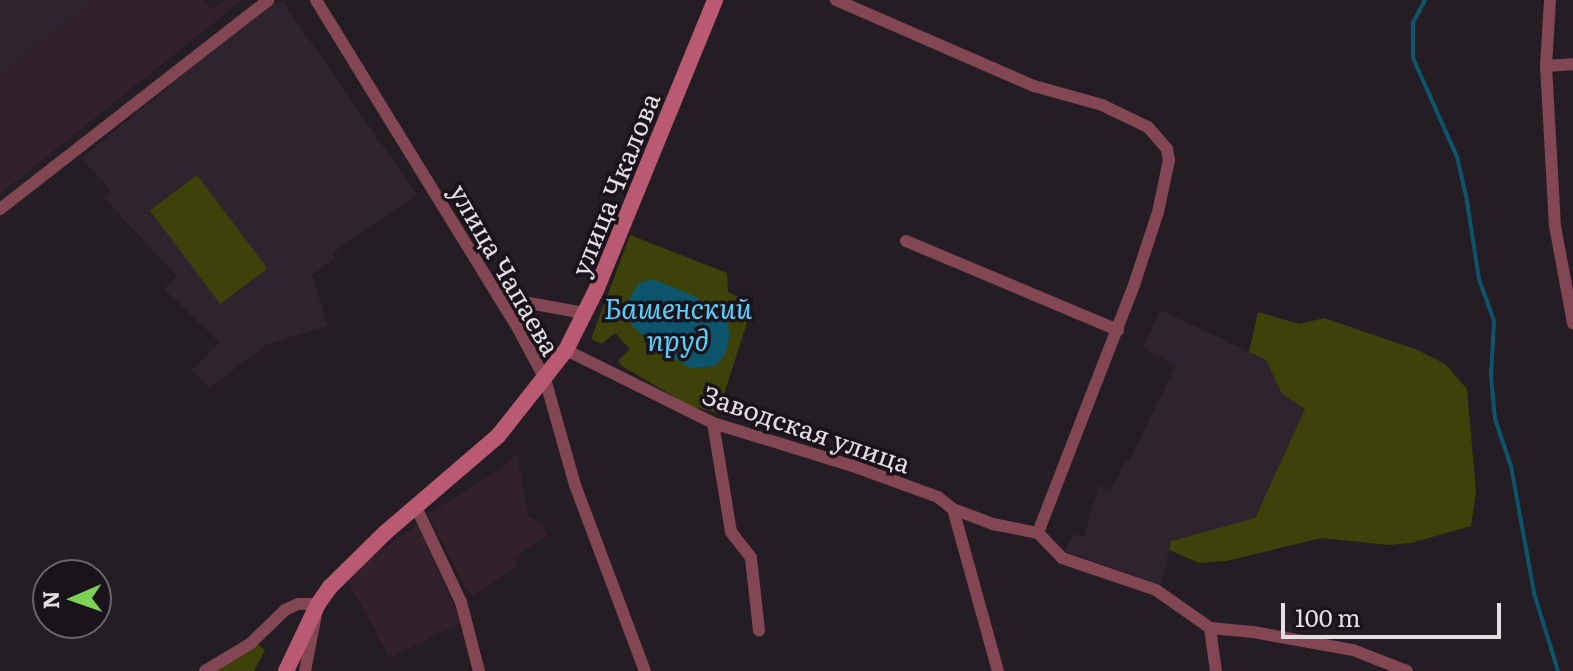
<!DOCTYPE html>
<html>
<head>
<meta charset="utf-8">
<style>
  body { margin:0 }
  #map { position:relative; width:1573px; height:671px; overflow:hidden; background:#241d23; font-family:Literata,serif }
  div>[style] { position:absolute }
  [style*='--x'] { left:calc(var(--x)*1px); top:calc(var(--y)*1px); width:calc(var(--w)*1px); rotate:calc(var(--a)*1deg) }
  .commercial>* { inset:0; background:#32212a }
  .built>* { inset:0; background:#2f242e }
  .green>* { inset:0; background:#3c420a; transform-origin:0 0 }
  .water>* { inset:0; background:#0d556c }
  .stream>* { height:4px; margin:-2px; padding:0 2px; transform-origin:2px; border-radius:2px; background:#0d556c }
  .minor>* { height:12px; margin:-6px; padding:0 6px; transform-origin:6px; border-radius:6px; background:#824655 }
  .secondary>* { height:16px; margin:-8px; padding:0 8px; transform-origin:8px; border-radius:8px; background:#b95973 }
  span { translate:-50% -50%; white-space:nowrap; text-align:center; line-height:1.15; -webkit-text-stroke:7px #1a141a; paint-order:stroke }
  .street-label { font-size:26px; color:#e3dee2 }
  .water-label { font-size:28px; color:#55d0fd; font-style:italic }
  .north { position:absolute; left:32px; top:559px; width:80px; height:80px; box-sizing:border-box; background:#1a141a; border:2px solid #6a656a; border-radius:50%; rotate:268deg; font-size:22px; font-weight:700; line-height:32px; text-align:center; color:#e3dee2 }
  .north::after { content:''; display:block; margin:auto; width:28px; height:36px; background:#7dd154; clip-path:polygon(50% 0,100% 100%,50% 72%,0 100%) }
  .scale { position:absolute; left:1281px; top:603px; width:220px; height:36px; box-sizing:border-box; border:4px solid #e3dee2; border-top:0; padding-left:10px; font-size:24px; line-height:28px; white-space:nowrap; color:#e3dee2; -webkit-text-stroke:6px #1a141a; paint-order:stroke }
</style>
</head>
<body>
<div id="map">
  <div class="commercial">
    <div style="clip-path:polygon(94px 0,204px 0,212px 10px,226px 0,242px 0,0 194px,0 73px)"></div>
    <div style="clip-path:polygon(517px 453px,528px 517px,541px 522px,547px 535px,514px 557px,518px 566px,473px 596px,464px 586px,428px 514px,499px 470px)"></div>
    <div style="clip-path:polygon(418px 524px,461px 623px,390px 658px,348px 581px,365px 561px)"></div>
  </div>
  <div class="built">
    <div style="clip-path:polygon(0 0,94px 0,0 73px)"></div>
    <div style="clip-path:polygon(283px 2px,417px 195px,334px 252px,333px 260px,312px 275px,328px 326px,267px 344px,210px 388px,192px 370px,219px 342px,164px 289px,177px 276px,104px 198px,111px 191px,81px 158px,271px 4px)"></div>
    <div style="clip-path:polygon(1160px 310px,1267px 360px,1282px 394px,1305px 409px,1255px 518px,1171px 541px,1161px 585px,1065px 551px,1073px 534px,1084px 537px,1099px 486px,1110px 490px,1126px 460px,1129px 461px,1176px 365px,1143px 348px)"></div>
  </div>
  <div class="green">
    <div style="left:197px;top:175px;width:117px;height:59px;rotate:53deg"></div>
    <div style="clip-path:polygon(630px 235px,727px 273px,728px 292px,753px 304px,718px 413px,690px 406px,622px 366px,618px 361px,630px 349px,615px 333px,602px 344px,591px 339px)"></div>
    <div style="clip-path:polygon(1258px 312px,1299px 324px,1324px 318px,1415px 349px,1445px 364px,1467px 389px,1476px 492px,1471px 526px,1411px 543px,1389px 545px,1321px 538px,1227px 561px,1199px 563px,1169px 550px,1171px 541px,1255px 518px,1305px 409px,1282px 394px,1266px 360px,1249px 352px)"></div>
    <div style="clip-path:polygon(258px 644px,265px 650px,254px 671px,213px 671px)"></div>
  </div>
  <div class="water">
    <div style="clip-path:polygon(653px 279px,696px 297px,727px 322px,730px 333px,726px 352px,716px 366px,690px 368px,654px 346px,632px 325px,626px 312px,631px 295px,639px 283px)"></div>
  </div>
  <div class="stream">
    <div style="--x:1425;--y:0;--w:26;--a:118"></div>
    <div style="--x:1413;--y:23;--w:35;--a:90"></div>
    <div style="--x:1413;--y:58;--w:108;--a:66"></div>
    <div style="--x:1457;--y:157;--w:39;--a:77"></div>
    <div style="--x:1466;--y:195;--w:85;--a:81.2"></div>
    <div style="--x:1479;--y:279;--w:45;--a:70.3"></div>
    <div style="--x:1494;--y:321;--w:55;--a:93.1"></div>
    <div style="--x:1491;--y:376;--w:43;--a:84.7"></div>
    <div style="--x:1495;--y:419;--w:50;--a:71.2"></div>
    <div style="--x:1511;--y:466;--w:129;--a:79.7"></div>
    <div style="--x:1534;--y:593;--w:82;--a:72.9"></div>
  </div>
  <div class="minor">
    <div style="--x:316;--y:0;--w:379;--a:58.4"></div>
    <div style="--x:515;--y:323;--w:64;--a:61.8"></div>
    <div style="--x:545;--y:379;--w:110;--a:74.2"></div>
    <div style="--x:575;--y:485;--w:199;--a:69.4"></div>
    <div style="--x:836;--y:0;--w:216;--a:23.5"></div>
    <div style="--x:1034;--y:86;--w:71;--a:15.6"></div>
    <div style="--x:1102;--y:105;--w:51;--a:25.6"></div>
    <div style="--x:1148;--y:127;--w:29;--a:49"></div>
    <div style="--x:1167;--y:149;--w:11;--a:80"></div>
    <div style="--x:1169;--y:160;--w:53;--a:101.9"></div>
    <div style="--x:1158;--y:212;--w:77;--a:108.2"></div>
    <div style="--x:1134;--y:285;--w:266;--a:111.2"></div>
    <div style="--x:1550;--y:0;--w:66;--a:93.5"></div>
    <div style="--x:1546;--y:66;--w:27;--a:-4"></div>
    <div style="--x:1546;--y:66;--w:160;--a:86.8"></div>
    <div style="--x:1555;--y:226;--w:99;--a:79.5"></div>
    <div style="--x:0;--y:209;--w:340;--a:-37.9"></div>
    <div style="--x:906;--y:241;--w:230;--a:22.8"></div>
    <div style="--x:497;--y:293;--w:22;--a:21"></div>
    <div style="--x:518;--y:301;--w:67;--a:10.3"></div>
    <div style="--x:566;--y:350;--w:164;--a:26.4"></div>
    <div style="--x:713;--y:423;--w:146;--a:17.1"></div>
    <div style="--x:853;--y:466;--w:90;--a:20"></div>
    <div style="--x:938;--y:497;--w:19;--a:39"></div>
    <div style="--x:953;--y:509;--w:43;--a:20.6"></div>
    <div style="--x:993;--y:524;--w:46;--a:11.3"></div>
    <div style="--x:713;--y:423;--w:110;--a:80.6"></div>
    <div style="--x:731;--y:532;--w:33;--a:52"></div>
    <div style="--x:751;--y:558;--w:73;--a:83.7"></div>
    <div style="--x:416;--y:507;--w:105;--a:64.7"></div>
    <div style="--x:461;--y:602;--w:71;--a:75.4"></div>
    <div style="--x:953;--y:509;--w:168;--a:74.5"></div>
    <div style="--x:1038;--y:533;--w:35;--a:46"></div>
    <div style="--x:1062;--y:558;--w:99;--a:18.8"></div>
    <div style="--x:1156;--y:590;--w:66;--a:35.1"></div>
    <div style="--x:1210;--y:628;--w:43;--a:5.3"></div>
    <div style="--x:1253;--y:632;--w:102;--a:10.2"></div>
    <div style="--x:1353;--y:650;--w:58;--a:21.3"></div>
    <div style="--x:1210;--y:628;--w:43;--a:82.1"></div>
    <div style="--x:205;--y:671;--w:52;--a:-31"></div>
    <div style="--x:250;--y:644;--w:49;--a:-44.2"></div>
    <div style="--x:285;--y:610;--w:14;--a:-25"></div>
    <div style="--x:298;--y:604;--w:20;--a:0"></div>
    <div style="--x:318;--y:604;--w:68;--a:101"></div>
  </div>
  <div class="secondary">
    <div style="--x:286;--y:671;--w:74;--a:-64.5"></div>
    <div style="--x:318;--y:604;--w:21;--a:-55"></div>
    <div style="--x:330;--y:587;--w:78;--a:-44.5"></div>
    <div style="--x:386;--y:532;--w:148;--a:-40.6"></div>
    <div style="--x:498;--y:436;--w:110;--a:-51.7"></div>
    <div style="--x:566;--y:350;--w:69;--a:-63.4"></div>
    <div style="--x:597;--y:288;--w:311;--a:-67.7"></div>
  </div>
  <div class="street-label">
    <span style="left:614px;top:184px;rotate:-68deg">улица Чкалова</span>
    <span style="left:506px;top:269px;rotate:60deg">улица Чапаева</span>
    <span style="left:807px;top:428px;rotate:19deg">Заводская улица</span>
  </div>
  <div class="water-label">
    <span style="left:678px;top:323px">Башенский<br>пруд</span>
  </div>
  <div class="north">N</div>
  <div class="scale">100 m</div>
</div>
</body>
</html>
